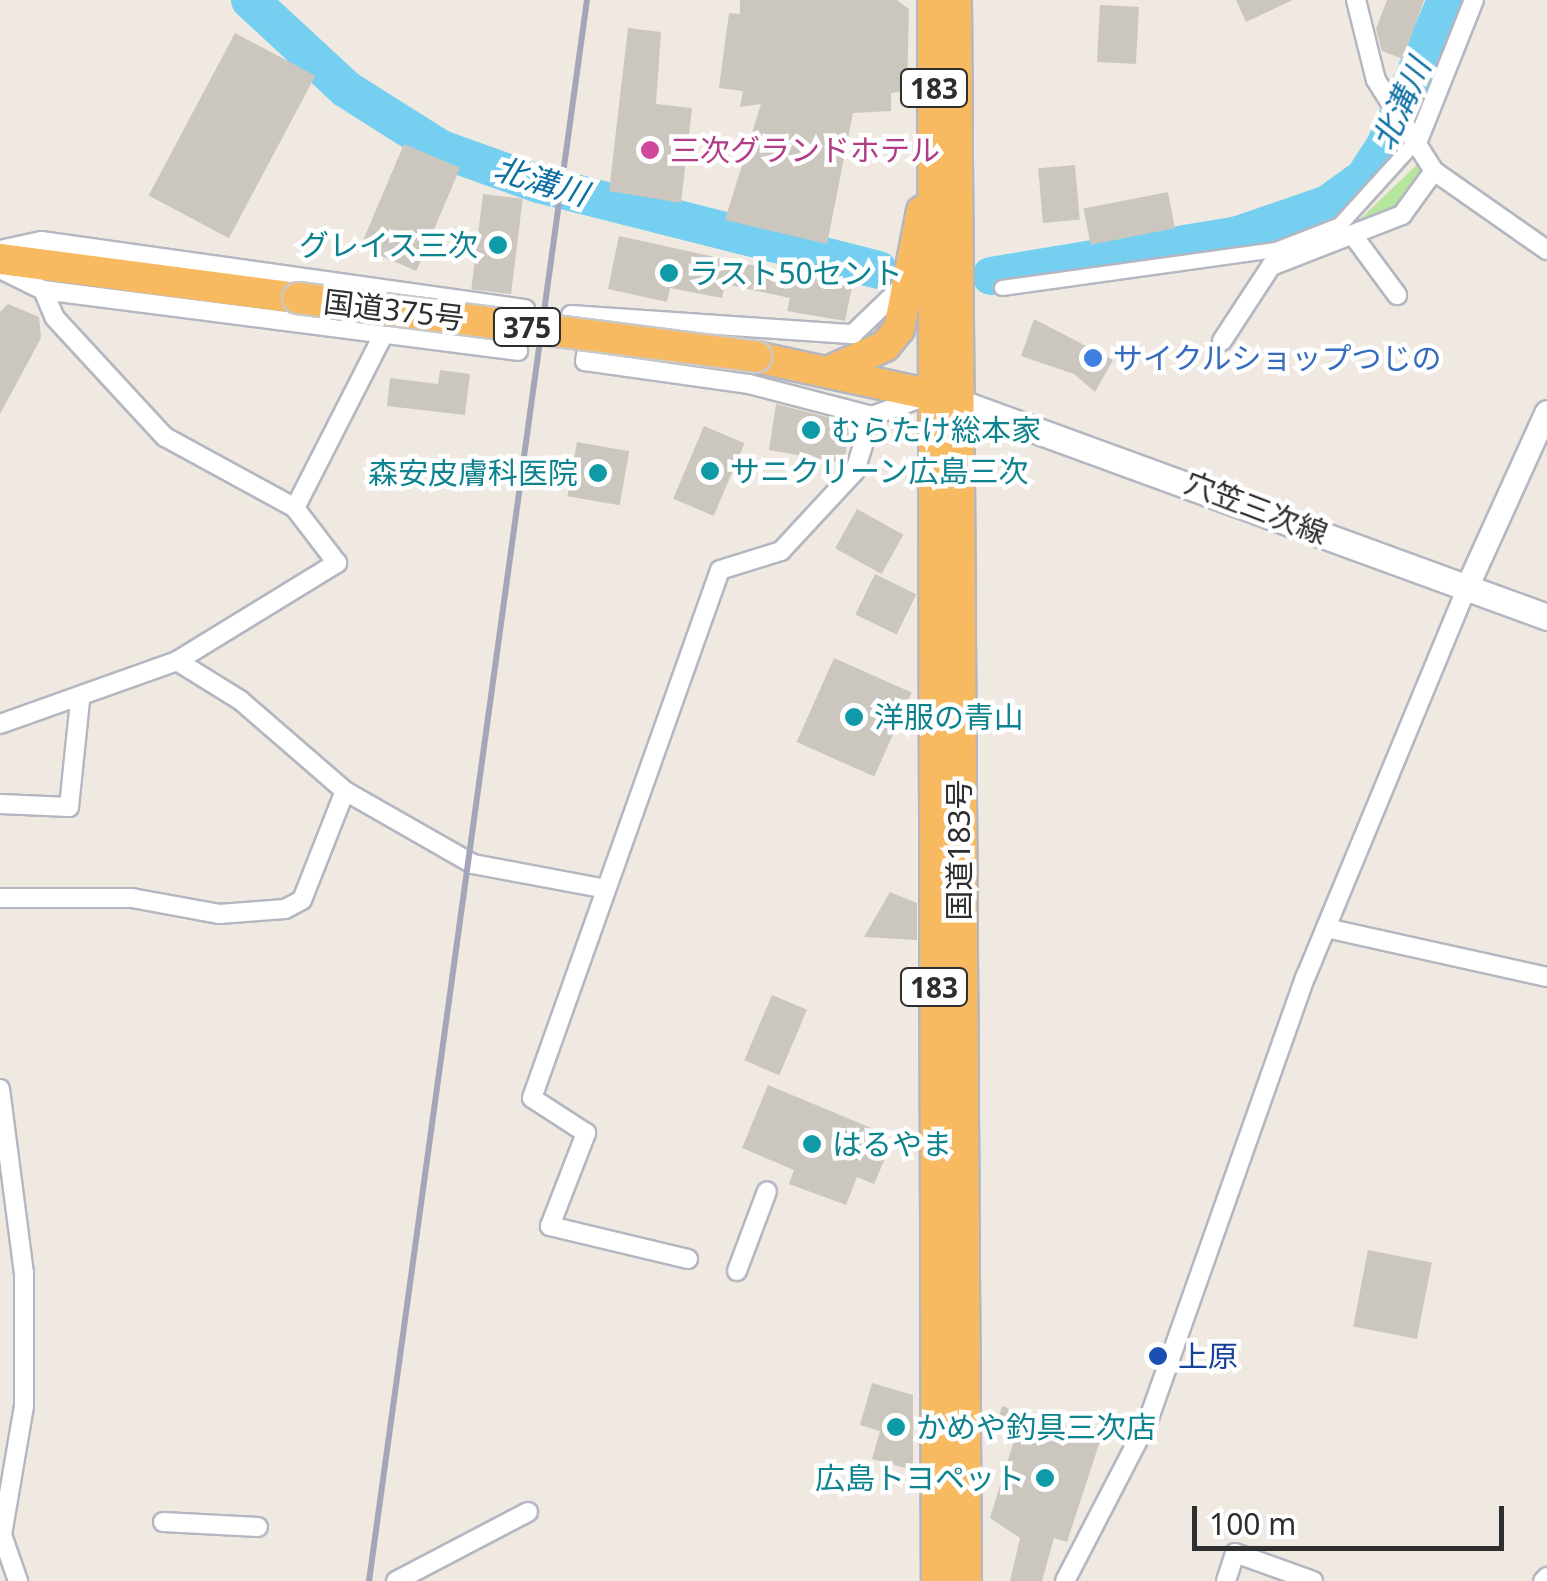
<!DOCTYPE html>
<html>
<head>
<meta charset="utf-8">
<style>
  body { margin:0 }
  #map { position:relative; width:1547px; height:1581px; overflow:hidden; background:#efe9e1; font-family:"Noto Sans","Noto Sans JP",sans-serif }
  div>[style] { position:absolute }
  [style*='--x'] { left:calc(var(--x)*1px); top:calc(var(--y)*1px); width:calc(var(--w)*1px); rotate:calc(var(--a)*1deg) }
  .green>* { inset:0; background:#b6e59e }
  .river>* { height:38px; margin:-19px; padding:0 19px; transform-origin:19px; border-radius:19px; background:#75cff0 }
  .building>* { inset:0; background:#cbc7bf; transform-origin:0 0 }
  .roads { filter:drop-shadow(2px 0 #b4b7c1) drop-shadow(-2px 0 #b4b7c1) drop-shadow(0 2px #b4b7c1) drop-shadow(0 -2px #b4b7c1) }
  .pedestrian>* { height:14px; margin:-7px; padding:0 7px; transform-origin:7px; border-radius:7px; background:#fff }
  .minor>* { height:18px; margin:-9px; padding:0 9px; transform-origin:9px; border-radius:9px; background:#fff }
  .tertiary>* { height:22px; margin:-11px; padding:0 11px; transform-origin:11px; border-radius:11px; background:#fff }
  .secondary>* { height:25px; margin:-12.5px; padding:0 12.5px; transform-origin:12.5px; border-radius:12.5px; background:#fff }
  .trunk>* { height:30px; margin:-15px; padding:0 15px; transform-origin:15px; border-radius:15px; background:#f8ba60 }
  .rail>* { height:6px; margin:-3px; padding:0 3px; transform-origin:3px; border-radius:3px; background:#a3a6b8 }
  .bridges { filter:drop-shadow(2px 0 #c9c9c9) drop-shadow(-2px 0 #c9c9c9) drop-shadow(0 2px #c9c9c9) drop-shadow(0 -2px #c9c9c9) }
  .trunk-bridge>* { height:30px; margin:-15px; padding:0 15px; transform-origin:15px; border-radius:15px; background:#f8ba60 }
  .dots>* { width:28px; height:28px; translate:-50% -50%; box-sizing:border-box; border:5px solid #fff; border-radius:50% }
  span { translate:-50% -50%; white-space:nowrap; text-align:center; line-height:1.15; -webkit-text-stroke:9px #fff; paint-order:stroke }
  .shield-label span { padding:2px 8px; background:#fff; border:2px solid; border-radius:8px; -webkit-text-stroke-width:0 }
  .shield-label { font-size:28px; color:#2e2e2e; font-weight:700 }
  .hotel-label { font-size:30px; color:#b23c85 }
  .left { translate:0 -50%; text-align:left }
  .culture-label { font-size:30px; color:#0d838f }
  .right { translate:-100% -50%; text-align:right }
  .street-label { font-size:30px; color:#2e2e2e }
  .shop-label { font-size:30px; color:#366cbe }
  .transit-label { font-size:30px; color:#164399 }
  .water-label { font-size:32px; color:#0d6fa3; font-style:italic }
  .scale { position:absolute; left:1192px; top:1506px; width:312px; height:45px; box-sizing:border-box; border:5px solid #2e2e2e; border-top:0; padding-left:12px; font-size:30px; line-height:35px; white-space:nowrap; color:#2e2e2e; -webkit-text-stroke:8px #fff; paint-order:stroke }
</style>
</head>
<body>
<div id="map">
  <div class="green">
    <div style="clip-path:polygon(1426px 156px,1434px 171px,1403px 203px,1353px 226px)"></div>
  </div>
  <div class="river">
    <div style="--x:250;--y:0;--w:131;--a:42.8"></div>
    <div style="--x:346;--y:89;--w:112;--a:32.3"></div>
    <div style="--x:441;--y:149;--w:104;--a:19.7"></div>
    <div style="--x:539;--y:184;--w:350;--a:14.2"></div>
    <div style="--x:991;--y:276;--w:250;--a:-9.4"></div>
    <div style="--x:1238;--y:235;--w:95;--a:-19"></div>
    <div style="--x:1328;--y:204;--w:44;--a:-35.8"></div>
    <div style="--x:1364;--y:178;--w:38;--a:-57"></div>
    <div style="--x:1385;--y:146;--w:158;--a:-67.3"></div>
  </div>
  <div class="building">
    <div style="clip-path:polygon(740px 0,897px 0,909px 9px,907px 91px,891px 93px,891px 111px,853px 113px,827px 244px,725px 220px,761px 104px,740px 107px,743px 91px,719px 88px,729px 13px,740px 14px)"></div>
    <div style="clip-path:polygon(1236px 0,1293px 0,1246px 22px)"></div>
    <div style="clip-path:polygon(1387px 0,1424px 0,1403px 59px,1382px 51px,1376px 29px)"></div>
    <div style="left:1100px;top:5px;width:39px;height:57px;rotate:3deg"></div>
    <div style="clip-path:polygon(628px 28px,661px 32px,656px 104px,692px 108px,681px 203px,609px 191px)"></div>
    <div style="left:235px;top:33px;width:91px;height:184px;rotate:28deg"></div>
    <div style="left:404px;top:144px;width:61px;height:112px;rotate:23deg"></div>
    <div style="left:1075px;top:165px;width:55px;height:37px;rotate:85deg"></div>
    <div style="left:1168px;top:192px;width:37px;height:86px;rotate:79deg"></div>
    <div style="left:483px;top:194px;width:40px;height:96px;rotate:7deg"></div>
    <div style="clip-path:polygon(619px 236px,852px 287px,845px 321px,787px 311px,790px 298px,725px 284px,722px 298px,670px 288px,667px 302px,608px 289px)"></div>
    <div style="clip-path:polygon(8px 304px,39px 317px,41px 338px,0 414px,0 312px)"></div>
    <div style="clip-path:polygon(1034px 319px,1113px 360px,1095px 392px,1074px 374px,1021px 356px)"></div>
    <div style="clip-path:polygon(440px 370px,470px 374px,465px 415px,387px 406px,390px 378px,438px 384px)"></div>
    <div style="clip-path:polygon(776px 404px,851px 423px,844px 463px,769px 450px)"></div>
    <div style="left:704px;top:426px;width:44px;height:79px;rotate:23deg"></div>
    <div style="left:577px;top:442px;width:53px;height:55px;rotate:10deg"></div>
    <div style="left:857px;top:509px;width:53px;height:45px;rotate:29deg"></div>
    <div style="left:875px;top:574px;width:46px;height:45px;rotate:26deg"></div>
    <div style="left:834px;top:658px;width:85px;height:92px;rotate:24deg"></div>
    <div style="clip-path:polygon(890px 892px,917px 903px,917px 940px,864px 937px)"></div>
    <div style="left:772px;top:995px;width:38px;height:71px;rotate:23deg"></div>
    <div style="clip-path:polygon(768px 1085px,876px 1130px,872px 1140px,890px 1147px,874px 1184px,857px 1177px,846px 1205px,789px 1184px,794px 1170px,742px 1148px)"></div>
    <div style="left:1368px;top:1250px;width:65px;height:78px;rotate:11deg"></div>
    <div style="clip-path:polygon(872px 1383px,913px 1395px,913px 1470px,872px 1459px,880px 1431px,860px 1425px)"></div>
    <div style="clip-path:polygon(1002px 1406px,1101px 1438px,1067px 1542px,1054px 1538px,1042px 1581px,1010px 1581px,1020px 1538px,990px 1518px,1017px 1431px,997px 1424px)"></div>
  </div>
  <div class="roads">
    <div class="pedestrian">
      <div style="--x:1002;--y:288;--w:277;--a:-7.9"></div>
      <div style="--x:1276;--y:250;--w:69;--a:-21.3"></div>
      <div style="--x:1340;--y:225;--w:118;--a:-47.8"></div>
    </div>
    <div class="minor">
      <div style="--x:1356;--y:0;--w:82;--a:76"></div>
      <div style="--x:1376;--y:80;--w:108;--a:57.5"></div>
      <div style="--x:1434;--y:171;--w:138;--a:35"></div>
      <div style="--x:1419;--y:138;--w:149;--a:-68.3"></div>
      <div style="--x:1355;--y:238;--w:71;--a:53.6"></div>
      <div style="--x:0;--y:250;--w:42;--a:-12.4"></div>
      <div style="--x:41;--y:241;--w:489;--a:8"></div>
      <div style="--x:0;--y:269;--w:48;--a:26"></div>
      <div style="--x:43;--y:290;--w:479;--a:7.3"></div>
      <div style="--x:43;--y:290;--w:30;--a:67"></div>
      <div style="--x:55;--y:318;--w:162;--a:47.3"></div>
      <div style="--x:165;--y:437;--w:148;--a:28.6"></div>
      <div style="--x:295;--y:508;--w:196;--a:-63"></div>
      <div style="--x:571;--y:315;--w:283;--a:3.9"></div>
      <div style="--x:853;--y:334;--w:71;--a:-43.9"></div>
      <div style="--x:593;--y:318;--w:44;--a:100.5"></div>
      <div style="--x:585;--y:361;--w:166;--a:8"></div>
      <div style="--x:749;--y:384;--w:127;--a:14.6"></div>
      <div style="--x:872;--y:416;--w:55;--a:-20.1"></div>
      <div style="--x:1222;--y:341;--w:90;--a:-56.8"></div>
      <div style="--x:1271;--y:266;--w:141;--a:-21.3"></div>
      <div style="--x:1402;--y:215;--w:54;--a:-54"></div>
      <div style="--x:177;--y:661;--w:74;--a:31.8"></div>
      <div style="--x:240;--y:700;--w:139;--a:40.9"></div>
      <div style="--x:0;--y:724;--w:188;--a:-19.6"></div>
      <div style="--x:177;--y:661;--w:188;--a:-31.5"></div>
      <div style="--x:337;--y:563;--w:69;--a:-127.4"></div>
      <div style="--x:0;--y:804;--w:69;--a:2.5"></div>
      <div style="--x:69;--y:807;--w:107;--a:-84.1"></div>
      <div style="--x:0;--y:898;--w:132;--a:0"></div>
      <div style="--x:132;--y:898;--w:88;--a:10.4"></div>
      <div style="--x:219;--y:914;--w:66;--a:-4.3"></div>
      <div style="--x:285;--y:909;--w:19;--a:-28"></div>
      <div style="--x:302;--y:900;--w:117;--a:-68.5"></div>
      <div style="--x:345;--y:791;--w:147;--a:29.7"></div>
      <div style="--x:473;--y:864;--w:135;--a:10.6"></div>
      <div style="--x:1326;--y:928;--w:226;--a:12.5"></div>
      <div style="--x:0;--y:1089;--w:186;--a:82.6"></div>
      <div style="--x:24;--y:1273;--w:133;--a:90"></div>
      <div style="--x:24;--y:1406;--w:131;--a:99.7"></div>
      <div style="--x:2;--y:1535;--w:49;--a:70.8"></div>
      <div style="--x:688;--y:1259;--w:142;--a:-166.6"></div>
      <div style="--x:550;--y:1226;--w:100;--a:-68.8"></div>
      <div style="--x:586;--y:1133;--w:64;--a:-147.1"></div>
      <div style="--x:532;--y:1098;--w:560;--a:-70.4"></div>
      <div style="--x:720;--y:570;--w:64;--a:-17.3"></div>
      <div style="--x:781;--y:551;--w:109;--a:-47.2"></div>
      <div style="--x:855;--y:471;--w:58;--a:-72.8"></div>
      <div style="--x:737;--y:1271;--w:85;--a:-69.4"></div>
      <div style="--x:163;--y:1522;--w:95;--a:3"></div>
      <div style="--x:396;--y:1581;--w:149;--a:-27.6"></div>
      <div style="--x:1065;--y:1581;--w:180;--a:-62.6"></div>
      <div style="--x:1148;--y:1421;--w:472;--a:-70.5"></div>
      <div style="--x:1306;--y:976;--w:420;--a:-67.5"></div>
      <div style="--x:1226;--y:1581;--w:29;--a:-72"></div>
      <div style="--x:1235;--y:1553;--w:83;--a:19.7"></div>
      <div style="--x:1543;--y:1581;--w:6;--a:-45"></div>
    </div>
    <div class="tertiary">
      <div style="--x:1467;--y:588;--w:193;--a:-65.6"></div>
    </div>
    <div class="secondary">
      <div style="--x:964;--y:404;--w:621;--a:20.07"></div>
    </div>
    <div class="trunk">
      <div style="--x:933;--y:0;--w:1581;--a:89.86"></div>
      <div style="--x:956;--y:0;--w:1581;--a:89.64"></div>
      <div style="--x:0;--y:259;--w:301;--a:7.5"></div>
      <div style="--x:756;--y:357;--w:199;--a:12.2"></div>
      <div style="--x:832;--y:370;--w:58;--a:-24.4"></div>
      <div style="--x:885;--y:346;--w:22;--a:-51"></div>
      <div style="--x:899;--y:329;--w:120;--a:-79"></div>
    </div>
  </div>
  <div class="rail">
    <div style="--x:369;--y:1581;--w:1596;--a:-82.15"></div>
  </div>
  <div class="bridges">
    <div class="trunk-bridge">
      <div style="--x:298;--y:298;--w:462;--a:7.3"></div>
    </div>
  </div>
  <div class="dots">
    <div style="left:650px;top:150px;background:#d1479c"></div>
    <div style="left:498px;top:245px;background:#0f9aa8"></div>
    <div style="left:669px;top:273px;background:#0f9aa8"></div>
    <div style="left:1093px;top:358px;background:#3f7fe0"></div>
    <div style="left:811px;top:430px;background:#0f9aa8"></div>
    <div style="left:710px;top:471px;background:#0f9aa8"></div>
    <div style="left:598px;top:473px;background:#0f9aa8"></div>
    <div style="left:854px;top:717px;background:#0f9aa8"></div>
    <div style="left:812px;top:1144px;background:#0f9aa8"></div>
    <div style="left:1158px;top:1356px;background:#1a4fb4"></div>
    <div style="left:896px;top:1427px;background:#0f9aa8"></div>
    <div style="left:1045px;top:1478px;background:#0f9aa8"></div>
  </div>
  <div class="shield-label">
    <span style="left:934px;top:88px">183</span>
    <span style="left:527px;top:327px">375</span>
    <span style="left:934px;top:987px">183</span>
  </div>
  <div class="hotel-label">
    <span class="left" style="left:670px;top:150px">三次グランドホテル</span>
  </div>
  <div class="culture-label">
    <span class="right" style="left:478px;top:245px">グレイス三次</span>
    <span class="left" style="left:689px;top:273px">ラスト50セント</span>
    <span class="left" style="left:831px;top:430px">むらたけ総本家</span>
    <span class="left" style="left:730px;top:471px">サニクリーン広島三次</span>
    <span class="right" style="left:578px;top:473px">森安皮膚科医院</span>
    <span class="left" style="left:874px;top:717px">洋服の青山</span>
    <span class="left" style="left:832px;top:1144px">はるやま</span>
    <span class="left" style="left:916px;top:1427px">かめや釣具三次店</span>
    <span class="right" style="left:1025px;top:1478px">広島トヨペット</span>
  </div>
  <div class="street-label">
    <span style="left:394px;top:310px;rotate:7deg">国道375号</span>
    <span style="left:1256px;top:508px;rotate:21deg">穴笠三次線</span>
    <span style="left:959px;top:850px;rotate:-90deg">国道183号</span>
  </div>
  <div class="shop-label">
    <span class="left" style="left:1113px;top:358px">サイクルショップつじの</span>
  </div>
  <div class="transit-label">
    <span class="left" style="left:1178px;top:1356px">上原</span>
  </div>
  <div class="water-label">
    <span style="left:1401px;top:104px;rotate:-66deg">北溝川</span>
    <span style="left:541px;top:181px;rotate:17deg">北溝川</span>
  </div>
  <div class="scale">100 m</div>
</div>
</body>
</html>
